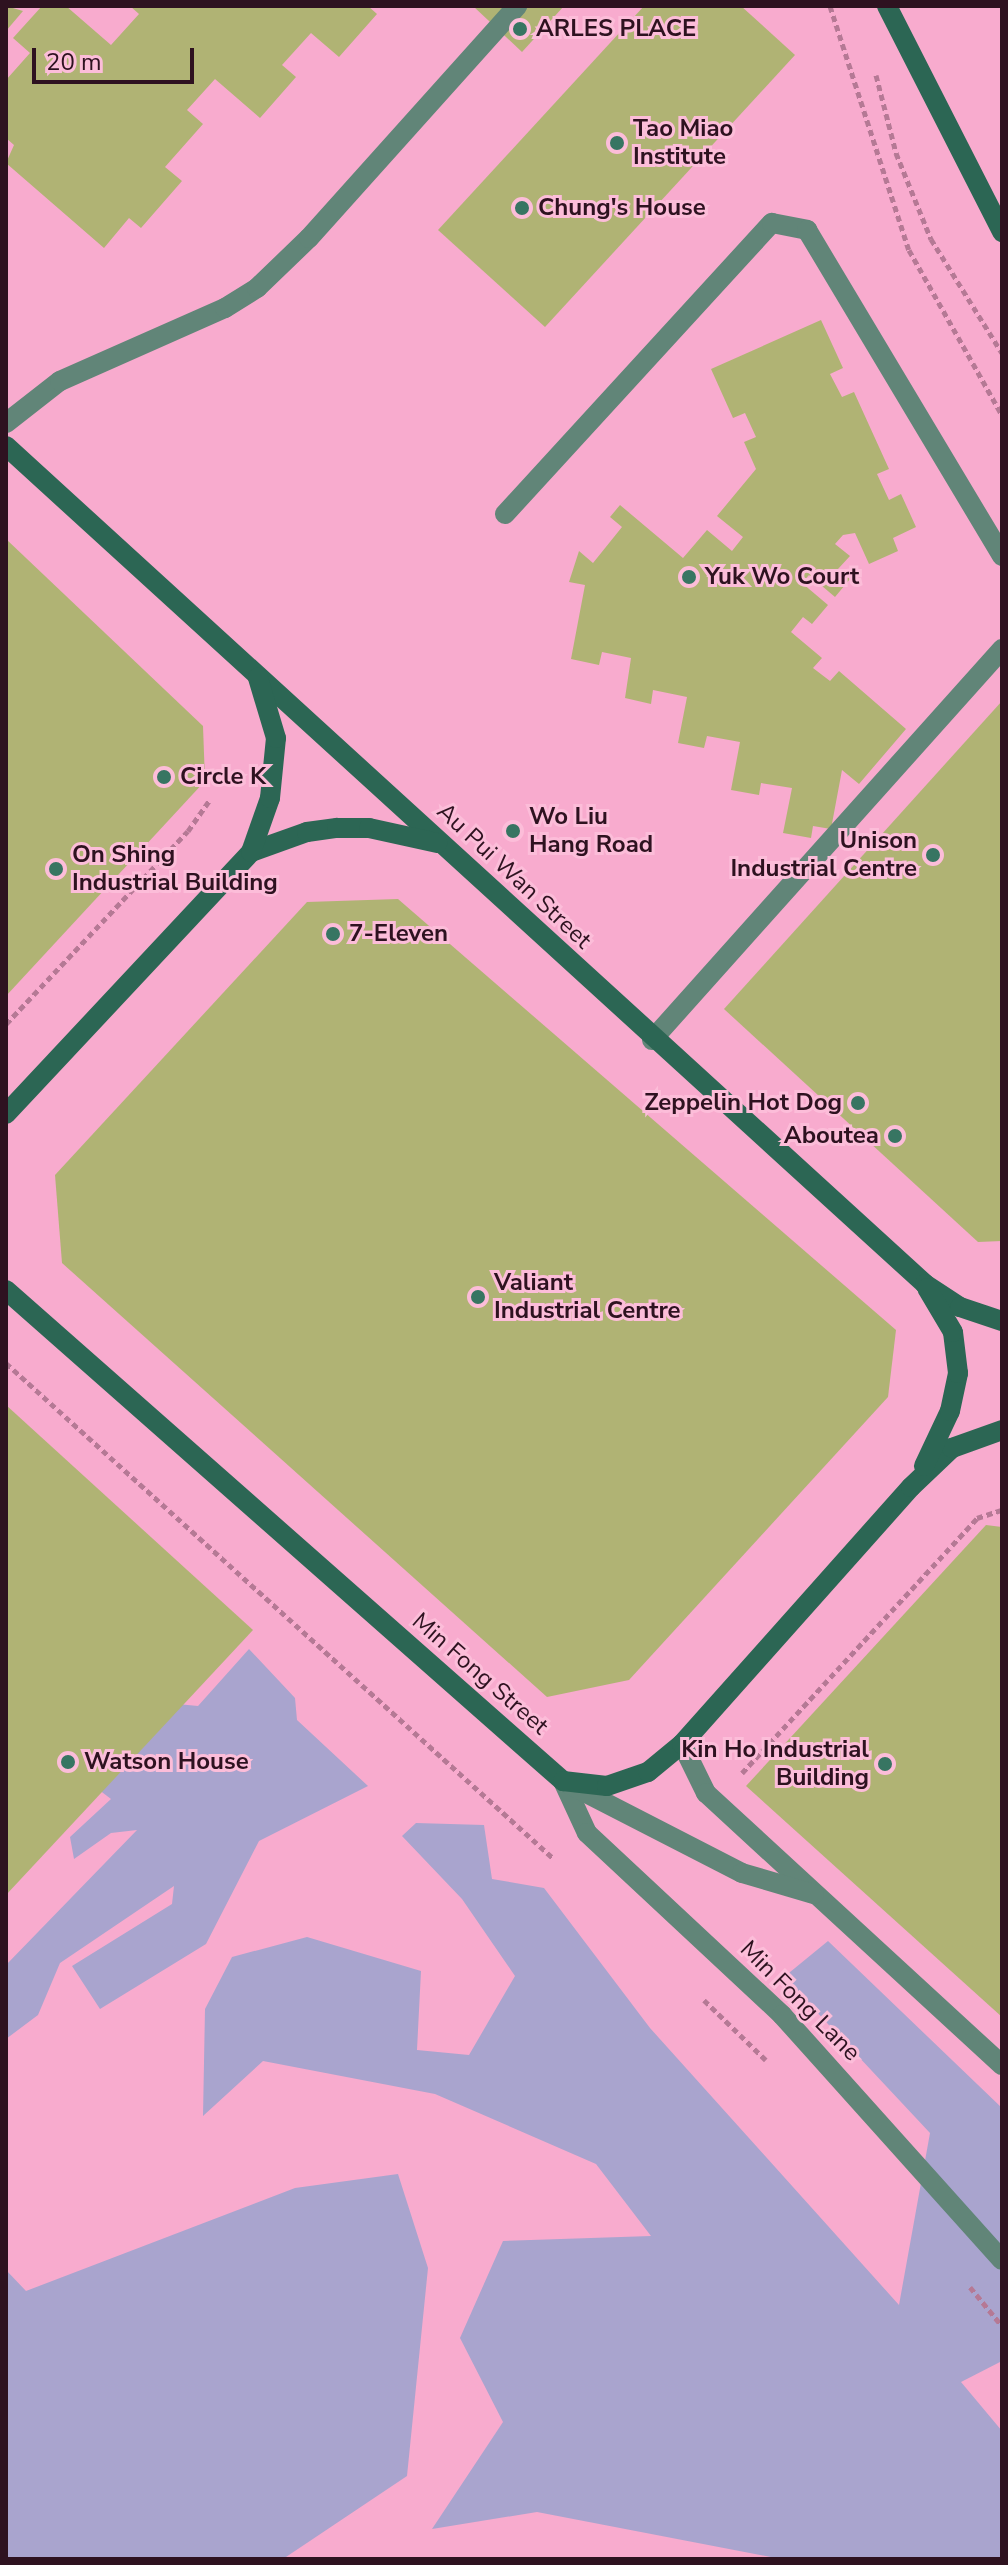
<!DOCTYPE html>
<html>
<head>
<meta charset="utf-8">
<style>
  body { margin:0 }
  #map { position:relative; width:1008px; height:2565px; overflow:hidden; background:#f8abce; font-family:"Nunito Sans",sans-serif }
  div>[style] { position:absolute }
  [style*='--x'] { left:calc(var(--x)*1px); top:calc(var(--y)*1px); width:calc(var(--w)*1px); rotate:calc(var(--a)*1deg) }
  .green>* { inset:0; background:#a9a4ce }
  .building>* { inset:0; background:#b0b374 }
  .path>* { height:5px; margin-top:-2.5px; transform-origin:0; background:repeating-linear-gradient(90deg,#b57995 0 6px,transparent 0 10px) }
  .lane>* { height:20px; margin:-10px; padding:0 10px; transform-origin:10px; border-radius:10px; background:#618578 }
  .street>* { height:20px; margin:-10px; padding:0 10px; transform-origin:10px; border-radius:10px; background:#618578 }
  .secondary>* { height:20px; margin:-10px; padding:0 10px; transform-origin:10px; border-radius:10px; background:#2c6654 }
  .dots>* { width:22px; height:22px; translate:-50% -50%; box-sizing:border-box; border:4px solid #fcbdd9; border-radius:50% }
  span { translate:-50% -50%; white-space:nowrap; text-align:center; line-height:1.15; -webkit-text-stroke:6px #fcbdd9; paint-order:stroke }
  .poi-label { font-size:24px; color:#2e1220; font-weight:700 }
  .left { translate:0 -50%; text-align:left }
  .right { translate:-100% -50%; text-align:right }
  .street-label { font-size:24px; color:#2e1220 }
  .frame { position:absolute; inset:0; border:8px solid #2e1220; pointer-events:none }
  .scale { position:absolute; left:32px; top:48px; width:162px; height:36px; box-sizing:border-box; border:4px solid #2e1220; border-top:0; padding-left:10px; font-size:24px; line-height:28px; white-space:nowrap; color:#2e1220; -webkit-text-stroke:6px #fcbdd9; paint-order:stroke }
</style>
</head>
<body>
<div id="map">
  <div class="green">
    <div style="clip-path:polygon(249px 1649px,295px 1698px,297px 1720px,368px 1786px,259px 1841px,206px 1944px,100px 2009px,72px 1966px,172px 1904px,174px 1886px,60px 1963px,38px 2015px,6px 2039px,6px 1965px,137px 1830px,111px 1833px,74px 1859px,70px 1837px,111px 1799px,69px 1767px,125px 1699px,198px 1706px)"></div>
    <div style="clip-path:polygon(416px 1823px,484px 1825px,492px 1879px,544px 1888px,650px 2028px,899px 2305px,930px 2133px,784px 1977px,828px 1941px,1002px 2108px,1002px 2361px,961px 2382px,1002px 2431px,1002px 2559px,781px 2559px,537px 2512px,432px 2529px,503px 2422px,460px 2338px,503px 2241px,651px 2236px,596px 2164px,435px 2094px,263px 2061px,203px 2116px,205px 2009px,232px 1957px,307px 1937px,421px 1971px,417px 2050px,469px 2055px,515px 1976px,462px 1899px,402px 1836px)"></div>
    <div style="clip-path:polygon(398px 2174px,428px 2268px,407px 2476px,283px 2559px,6px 2559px,6px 2270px,26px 2291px,295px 2188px)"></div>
  </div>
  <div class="building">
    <div style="clip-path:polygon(6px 6px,23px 11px,6px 31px)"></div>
    <div style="clip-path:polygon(42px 6px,66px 6px,111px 45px,139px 14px,130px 6px,368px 6px,377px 14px,339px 57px,311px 33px,282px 65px,296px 77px,260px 118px,215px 79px,187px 110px,203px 124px,165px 167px,182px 181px,141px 228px,129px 218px,104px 248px,6px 163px,14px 145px,6px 138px,6px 80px,30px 53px,13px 38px)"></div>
    <div style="clip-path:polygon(473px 6px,564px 6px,522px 52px)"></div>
    <div style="clip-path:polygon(644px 6px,741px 6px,795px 55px,545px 327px,438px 230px)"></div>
    <div style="clip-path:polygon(821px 320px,843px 368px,830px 374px,842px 397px,854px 392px,889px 469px,877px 474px,889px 500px,901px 494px,916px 527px,893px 538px,898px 551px,869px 564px,855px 533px,843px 535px,835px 544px,850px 556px,838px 569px,850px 579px,835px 597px,809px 575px,802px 583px,828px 605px,812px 624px,803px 617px,791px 632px,822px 658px,813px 668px,830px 681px,839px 671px,906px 729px,859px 784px,842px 770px,831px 829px,813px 826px,811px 838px,783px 833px,792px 788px,761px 783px,759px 795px,731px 790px,740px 742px,707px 736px,704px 748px,678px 743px,687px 697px,653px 690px,651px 704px,625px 698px,631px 658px,602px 652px,599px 665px,571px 659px,585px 585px,569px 582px,579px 551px,593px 563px,622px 527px,610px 517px,620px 505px,683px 558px,707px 530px,732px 551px,743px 537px,717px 516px,756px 469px,744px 442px,756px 437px,745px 413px,733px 418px,711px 369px)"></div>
    <div style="clip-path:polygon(6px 539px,203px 726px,205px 781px,6px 996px)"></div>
    <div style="clip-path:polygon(1002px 701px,1002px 1241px,978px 1242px,724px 1009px)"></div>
    <div style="clip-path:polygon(398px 899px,896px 1330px,888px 1397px,629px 1680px,547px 1697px,62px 1263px,55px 1175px,307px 902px)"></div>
    <div style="clip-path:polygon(6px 1405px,253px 1630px,6px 1895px)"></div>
    <div style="clip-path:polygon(986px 1525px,1002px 1527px,1002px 2017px,746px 1786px)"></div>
  </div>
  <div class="path">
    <div style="--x:830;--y:6;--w:256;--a:72.1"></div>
    <div style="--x:909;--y:250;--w:189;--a:60.6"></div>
    <div style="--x:876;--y:75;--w:81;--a:75.6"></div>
    <div style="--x:896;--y:153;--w:93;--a:67.9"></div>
    <div style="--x:931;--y:239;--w:134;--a:58.1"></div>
    <div style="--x:6;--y:1024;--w:265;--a:-46.7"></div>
    <div style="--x:188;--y:831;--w:39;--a:-55"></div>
    <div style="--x:6;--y:1363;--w:739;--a:42.15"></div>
    <div style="--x:742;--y:1773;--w:347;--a:-47.3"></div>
    <div style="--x:977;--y:1518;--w:26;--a:-18"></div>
    <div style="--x:704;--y:2000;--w:86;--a:44.1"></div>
    <div style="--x:970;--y:2287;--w:50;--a:50.6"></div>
  </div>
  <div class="lane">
    <div style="--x:6;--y:423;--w:68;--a:-37.9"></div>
    <div style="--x:60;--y:381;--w:180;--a:-23.9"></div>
    <div style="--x:225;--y:308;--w:38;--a:-32"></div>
    <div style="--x:257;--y:288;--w:72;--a:-43.9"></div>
    <div style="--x:309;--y:238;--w:312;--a:-48.1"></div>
    <div style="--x:505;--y:514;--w:395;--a:-47.5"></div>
    <div style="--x:772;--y:223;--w:36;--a:11"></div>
    <div style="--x:807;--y:230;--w:380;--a:59.1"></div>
    <div style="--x:652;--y:1040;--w:525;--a:-48.17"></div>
  </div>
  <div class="street">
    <div style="--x:682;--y:1744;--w:55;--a:63.9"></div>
    <div style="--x:706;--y:1793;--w:402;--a:42.6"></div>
    <div style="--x:563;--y:1781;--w:57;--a:65.2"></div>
    <div style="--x:587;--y:1833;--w:267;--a:43"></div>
    <div style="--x:782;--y:2015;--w:329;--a:48.1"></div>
    <div style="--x:563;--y:1781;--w:201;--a:27.2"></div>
    <div style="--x:742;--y:1873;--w:75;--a:16.3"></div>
  </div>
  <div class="secondary">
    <div style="--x:887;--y:6;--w:254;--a:63"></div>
    <div style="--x:6;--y:446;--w:1244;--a:42.36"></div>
    <div style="--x:925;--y:1284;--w:42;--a:33.3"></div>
    <div style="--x:960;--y:1307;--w:44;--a:18.4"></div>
    <div style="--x:251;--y:852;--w:59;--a:-19.7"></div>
    <div style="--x:307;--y:832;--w:30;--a:-8"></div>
    <div style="--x:337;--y:828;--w:32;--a:0"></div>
    <div style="--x:369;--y:828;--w:70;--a:12.4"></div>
    <div style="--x:6;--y:1114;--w:359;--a:-46.9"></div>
    <div style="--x:251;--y:852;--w:57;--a:-70.6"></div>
    <div style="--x:270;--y:798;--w:60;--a:-84.3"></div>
    <div style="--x:276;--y:738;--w:63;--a:-106.7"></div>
    <div style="--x:6;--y:1290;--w:743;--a:41.4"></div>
    <div style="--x:563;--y:1781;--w:44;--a:6.5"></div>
    <div style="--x:607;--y:1786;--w:43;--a:-18.9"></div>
    <div style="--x:648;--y:1772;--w:44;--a:-39.5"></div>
    <div style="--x:682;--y:1744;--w:344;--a:-48.3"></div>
    <div style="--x:911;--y:1487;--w:57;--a:-43.6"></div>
    <div style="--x:952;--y:1448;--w:53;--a:-19.8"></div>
    <div style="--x:924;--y:1466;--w:61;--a:-64.7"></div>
    <div style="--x:950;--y:1411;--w:39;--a:-78"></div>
    <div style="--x:958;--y:1373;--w:41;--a:-97"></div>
    <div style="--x:953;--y:1332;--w:51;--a:-120.6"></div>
  </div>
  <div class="dots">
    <div style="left:520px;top:29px;background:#377562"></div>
    <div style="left:617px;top:143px;background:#377562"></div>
    <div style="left:522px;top:208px;background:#377562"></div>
    <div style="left:689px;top:577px;background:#377562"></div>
    <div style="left:164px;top:777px;background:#377562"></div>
    <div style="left:513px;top:831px;background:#377562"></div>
    <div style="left:933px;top:855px;background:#377562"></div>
    <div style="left:56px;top:869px;background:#377562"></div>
    <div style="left:333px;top:934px;background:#377562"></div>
    <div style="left:858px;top:1103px;background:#377562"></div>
    <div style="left:895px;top:1136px;background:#377562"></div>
    <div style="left:478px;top:1297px;background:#377562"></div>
    <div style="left:68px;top:1762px;background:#377562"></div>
    <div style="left:885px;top:1764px;background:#377562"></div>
  </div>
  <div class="poi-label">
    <span class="left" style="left:536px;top:29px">ARLES PLACE</span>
    <span class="left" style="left:633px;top:143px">Tao Miao<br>Institute</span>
    <span class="left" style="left:538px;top:208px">Chung's House</span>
    <span class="left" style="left:705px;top:577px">Yuk Wo Court</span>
    <span class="left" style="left:180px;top:777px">Circle K</span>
    <span class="left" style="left:529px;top:831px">Wo Liu<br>Hang Road</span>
    <span class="right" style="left:917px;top:855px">Unison<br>Industrial Centre</span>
    <span class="left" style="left:72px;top:869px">On Shing<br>Industrial Building</span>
    <span class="left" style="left:349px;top:934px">7-Eleven</span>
    <span class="right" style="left:842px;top:1103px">Zeppelin Hot Dog</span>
    <span class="right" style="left:879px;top:1136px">Aboutea</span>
    <span class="left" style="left:494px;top:1297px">Valiant<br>Industrial Centre</span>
    <span class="right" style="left:869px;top:1764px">Kin Ho Industrial<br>Building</span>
    <span class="left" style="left:84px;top:1762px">Watson House</span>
  </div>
  <div class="street-label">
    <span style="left:514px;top:876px;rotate:43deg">Au Pui Wan Street</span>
    <span style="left:480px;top:1674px;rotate:41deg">Min Fong Street</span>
    <span style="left:800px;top:2001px;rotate:45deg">Min Fong Lane</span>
  </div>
  <div class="frame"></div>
  <div class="scale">20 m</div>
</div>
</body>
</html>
